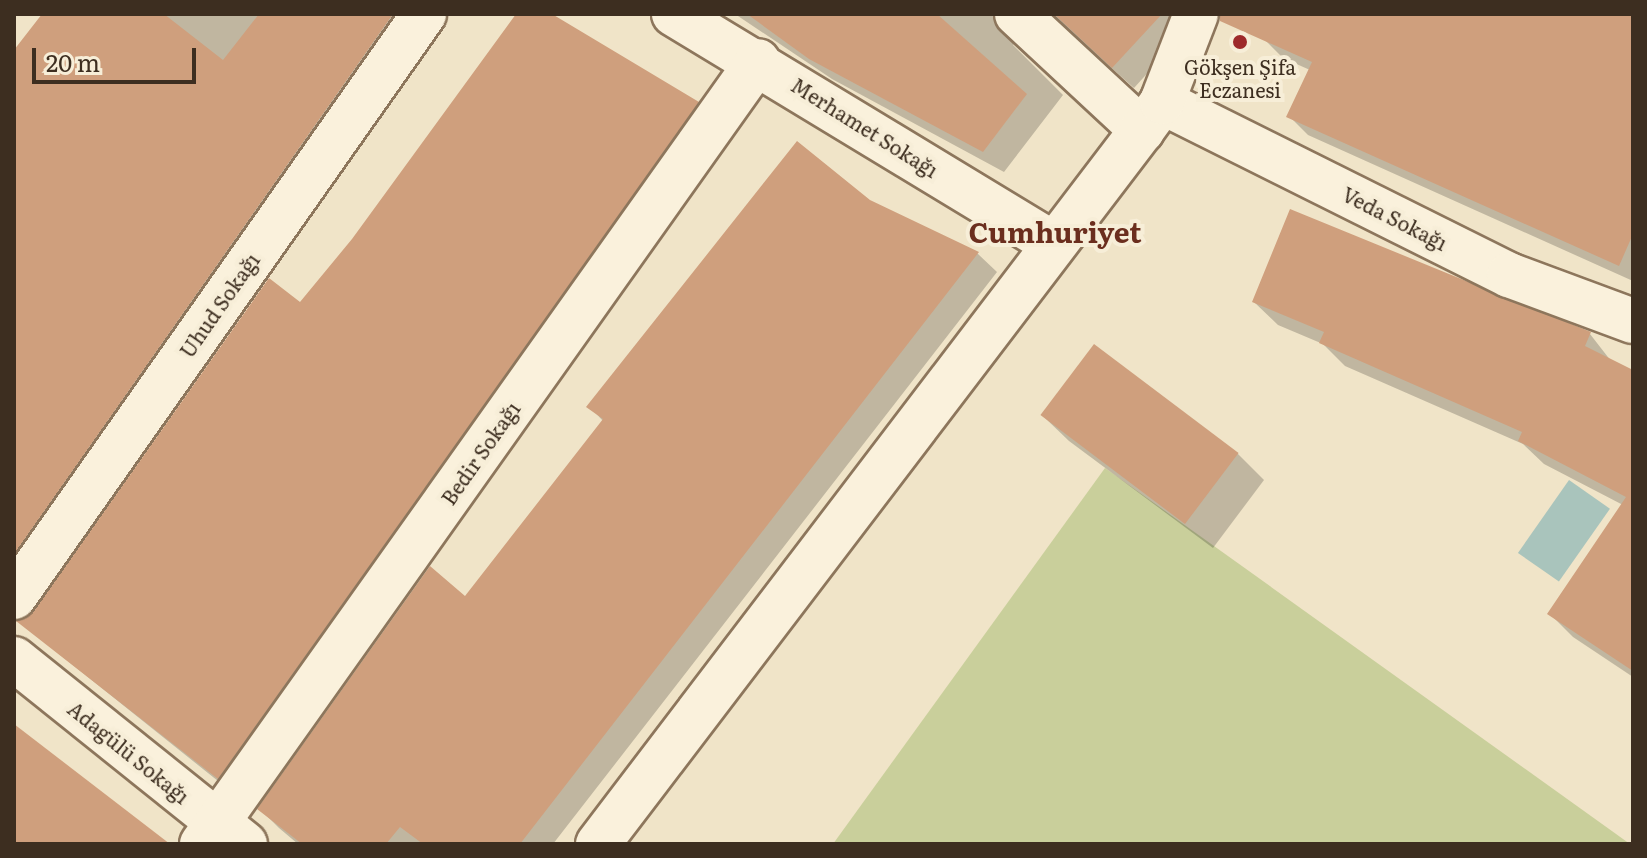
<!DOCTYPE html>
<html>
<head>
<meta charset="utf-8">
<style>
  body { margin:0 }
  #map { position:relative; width:1647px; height:858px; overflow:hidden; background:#f0e4c8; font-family:Literata,serif }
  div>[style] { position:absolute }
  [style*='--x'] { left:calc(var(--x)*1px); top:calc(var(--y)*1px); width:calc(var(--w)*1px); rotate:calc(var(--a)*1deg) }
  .green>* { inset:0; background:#c9cf9b }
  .water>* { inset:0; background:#a9c4bc; transform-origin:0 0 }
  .shadow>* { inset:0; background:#0003 }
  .building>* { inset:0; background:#cf9f7d; transform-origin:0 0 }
  .roads { filter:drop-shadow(2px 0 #8d765c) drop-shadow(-2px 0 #8d765c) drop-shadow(0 2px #8d765c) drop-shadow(0 -2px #8d765c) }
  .street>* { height:44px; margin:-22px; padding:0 22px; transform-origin:22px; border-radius:22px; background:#faf1dc }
  .secondary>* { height:44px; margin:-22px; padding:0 22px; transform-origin:22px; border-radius:22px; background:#faf1dc }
  .dots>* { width:22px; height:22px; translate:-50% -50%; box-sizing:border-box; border:4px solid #f7eed8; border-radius:50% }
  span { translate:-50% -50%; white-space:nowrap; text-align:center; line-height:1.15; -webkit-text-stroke:8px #f7eed8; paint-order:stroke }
  .poi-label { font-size:20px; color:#3d2e20 }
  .street-label { font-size:20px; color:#3d2e20 }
  .district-label { font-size:28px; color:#6b2e1e; font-weight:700 }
  .frame { position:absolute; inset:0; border:16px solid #3d2e20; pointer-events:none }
  .scale { position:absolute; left:32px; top:48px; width:164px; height:36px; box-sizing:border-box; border:4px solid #3d2e20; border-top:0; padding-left:10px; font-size:24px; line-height:28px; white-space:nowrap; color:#3d2e20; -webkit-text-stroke:6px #f7eed8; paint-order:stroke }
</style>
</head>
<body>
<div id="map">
  <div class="green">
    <div style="clip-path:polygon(1105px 468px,1630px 844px,833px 844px)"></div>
  </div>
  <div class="water">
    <div style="left:1569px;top:480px;width:50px;height:89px;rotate:35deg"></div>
  </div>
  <div class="shadow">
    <div style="clip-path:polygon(49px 14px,431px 14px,14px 599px,14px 58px)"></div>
    <div style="clip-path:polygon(518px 14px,549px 14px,697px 103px,717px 123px,238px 797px,19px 622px,36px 613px,353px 241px)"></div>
    <div style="clip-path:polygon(735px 14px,1025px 14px,1013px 45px,1063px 95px,1004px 172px,832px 79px)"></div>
    <div style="clip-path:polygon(1051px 14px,1201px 14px,1134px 88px)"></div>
    <div style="clip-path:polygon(1275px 14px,1633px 14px,1633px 281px,1308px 135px,1289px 116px,1310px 70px,1283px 58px,1264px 39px)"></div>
    <div style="clip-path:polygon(869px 202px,978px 254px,997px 272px,553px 844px,298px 844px,279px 828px,260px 809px,465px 599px,603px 421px,589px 406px)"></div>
    <div style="clip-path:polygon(1254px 302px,1590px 334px,1611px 361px,1633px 372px,1633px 677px,1573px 637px,1550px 614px,1623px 505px,1544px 464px,1523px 444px,1345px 366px,1323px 344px,1278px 325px)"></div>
    <div style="clip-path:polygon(1043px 416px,1238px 454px,1264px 480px,1213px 548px,1069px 441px)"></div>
  </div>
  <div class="building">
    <div style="clip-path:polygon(42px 14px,164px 14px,223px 60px,259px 14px,393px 14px,14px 554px,14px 50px)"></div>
    <div style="clip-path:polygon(516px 14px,552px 14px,699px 102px,218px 779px,16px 621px,34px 611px,269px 278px,300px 302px,352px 239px)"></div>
    <div style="clip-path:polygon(747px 14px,937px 14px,1027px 94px,983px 152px,809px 59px)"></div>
    <div style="clip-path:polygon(1054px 14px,1162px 14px,1112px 68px)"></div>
    <div style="clip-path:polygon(1220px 14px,1633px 14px,1633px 234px,1619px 266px,1286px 117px,1312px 62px,1220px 21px)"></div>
    <div style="clip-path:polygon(797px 141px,870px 200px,979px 252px,520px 844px,423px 844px,400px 827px,386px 844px,302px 844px,257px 809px,430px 566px,465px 596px,603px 419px,586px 407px)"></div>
    <div style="clip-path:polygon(1290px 209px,1591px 332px,1585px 346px,1633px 370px,1633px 671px,1547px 614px,1626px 497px,1518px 441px,1522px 432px,1319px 343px,1324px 332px,1252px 302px)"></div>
    <div style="left:1094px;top:344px;width:181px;height:89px;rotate:37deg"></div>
    <div style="clip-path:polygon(14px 724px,170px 844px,14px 844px)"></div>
  </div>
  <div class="roads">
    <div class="street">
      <div style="--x:674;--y:14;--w:444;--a:31.2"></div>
      <div style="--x:1017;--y:14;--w:171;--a:42.9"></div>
      <div style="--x:1162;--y:102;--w:388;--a:26.5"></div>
      <div style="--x:1509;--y:275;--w:132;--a:20.4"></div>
      <div style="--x:14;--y:597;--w:713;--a:-54.88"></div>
      <div style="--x:14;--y:659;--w:296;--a:38.7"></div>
      <div style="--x:202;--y:844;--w:960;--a:-54.62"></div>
    </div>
    <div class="secondary">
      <div style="--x:598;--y:844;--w:898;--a:-52.7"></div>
      <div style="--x:1142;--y:130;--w:34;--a:-54"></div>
      <div style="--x:1162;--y:102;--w:94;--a:-68.9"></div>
    </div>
  </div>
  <div class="dots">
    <div style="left:1240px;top:42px;background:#9e2a2b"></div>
  </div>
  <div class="poi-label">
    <span style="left:1240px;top:78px">Gökşen Şifa<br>Eczanesi</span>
  </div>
  <div class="street-label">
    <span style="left:865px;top:127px;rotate:32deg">Merhamet Sokağı</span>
    <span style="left:1395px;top:218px;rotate:27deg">Veda Sokağı</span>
    <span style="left:219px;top:305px;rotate:-55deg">Uhud Sokağı</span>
    <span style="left:480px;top:453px;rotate:-55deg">Bedir Sokağı</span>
    <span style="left:129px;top:752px;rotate:39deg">Adagülü Sokağı</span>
  </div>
  <div class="district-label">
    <span style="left:1055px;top:231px">Cumhuriyet</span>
  </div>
  <div class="frame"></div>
  <div class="scale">20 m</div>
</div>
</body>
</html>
